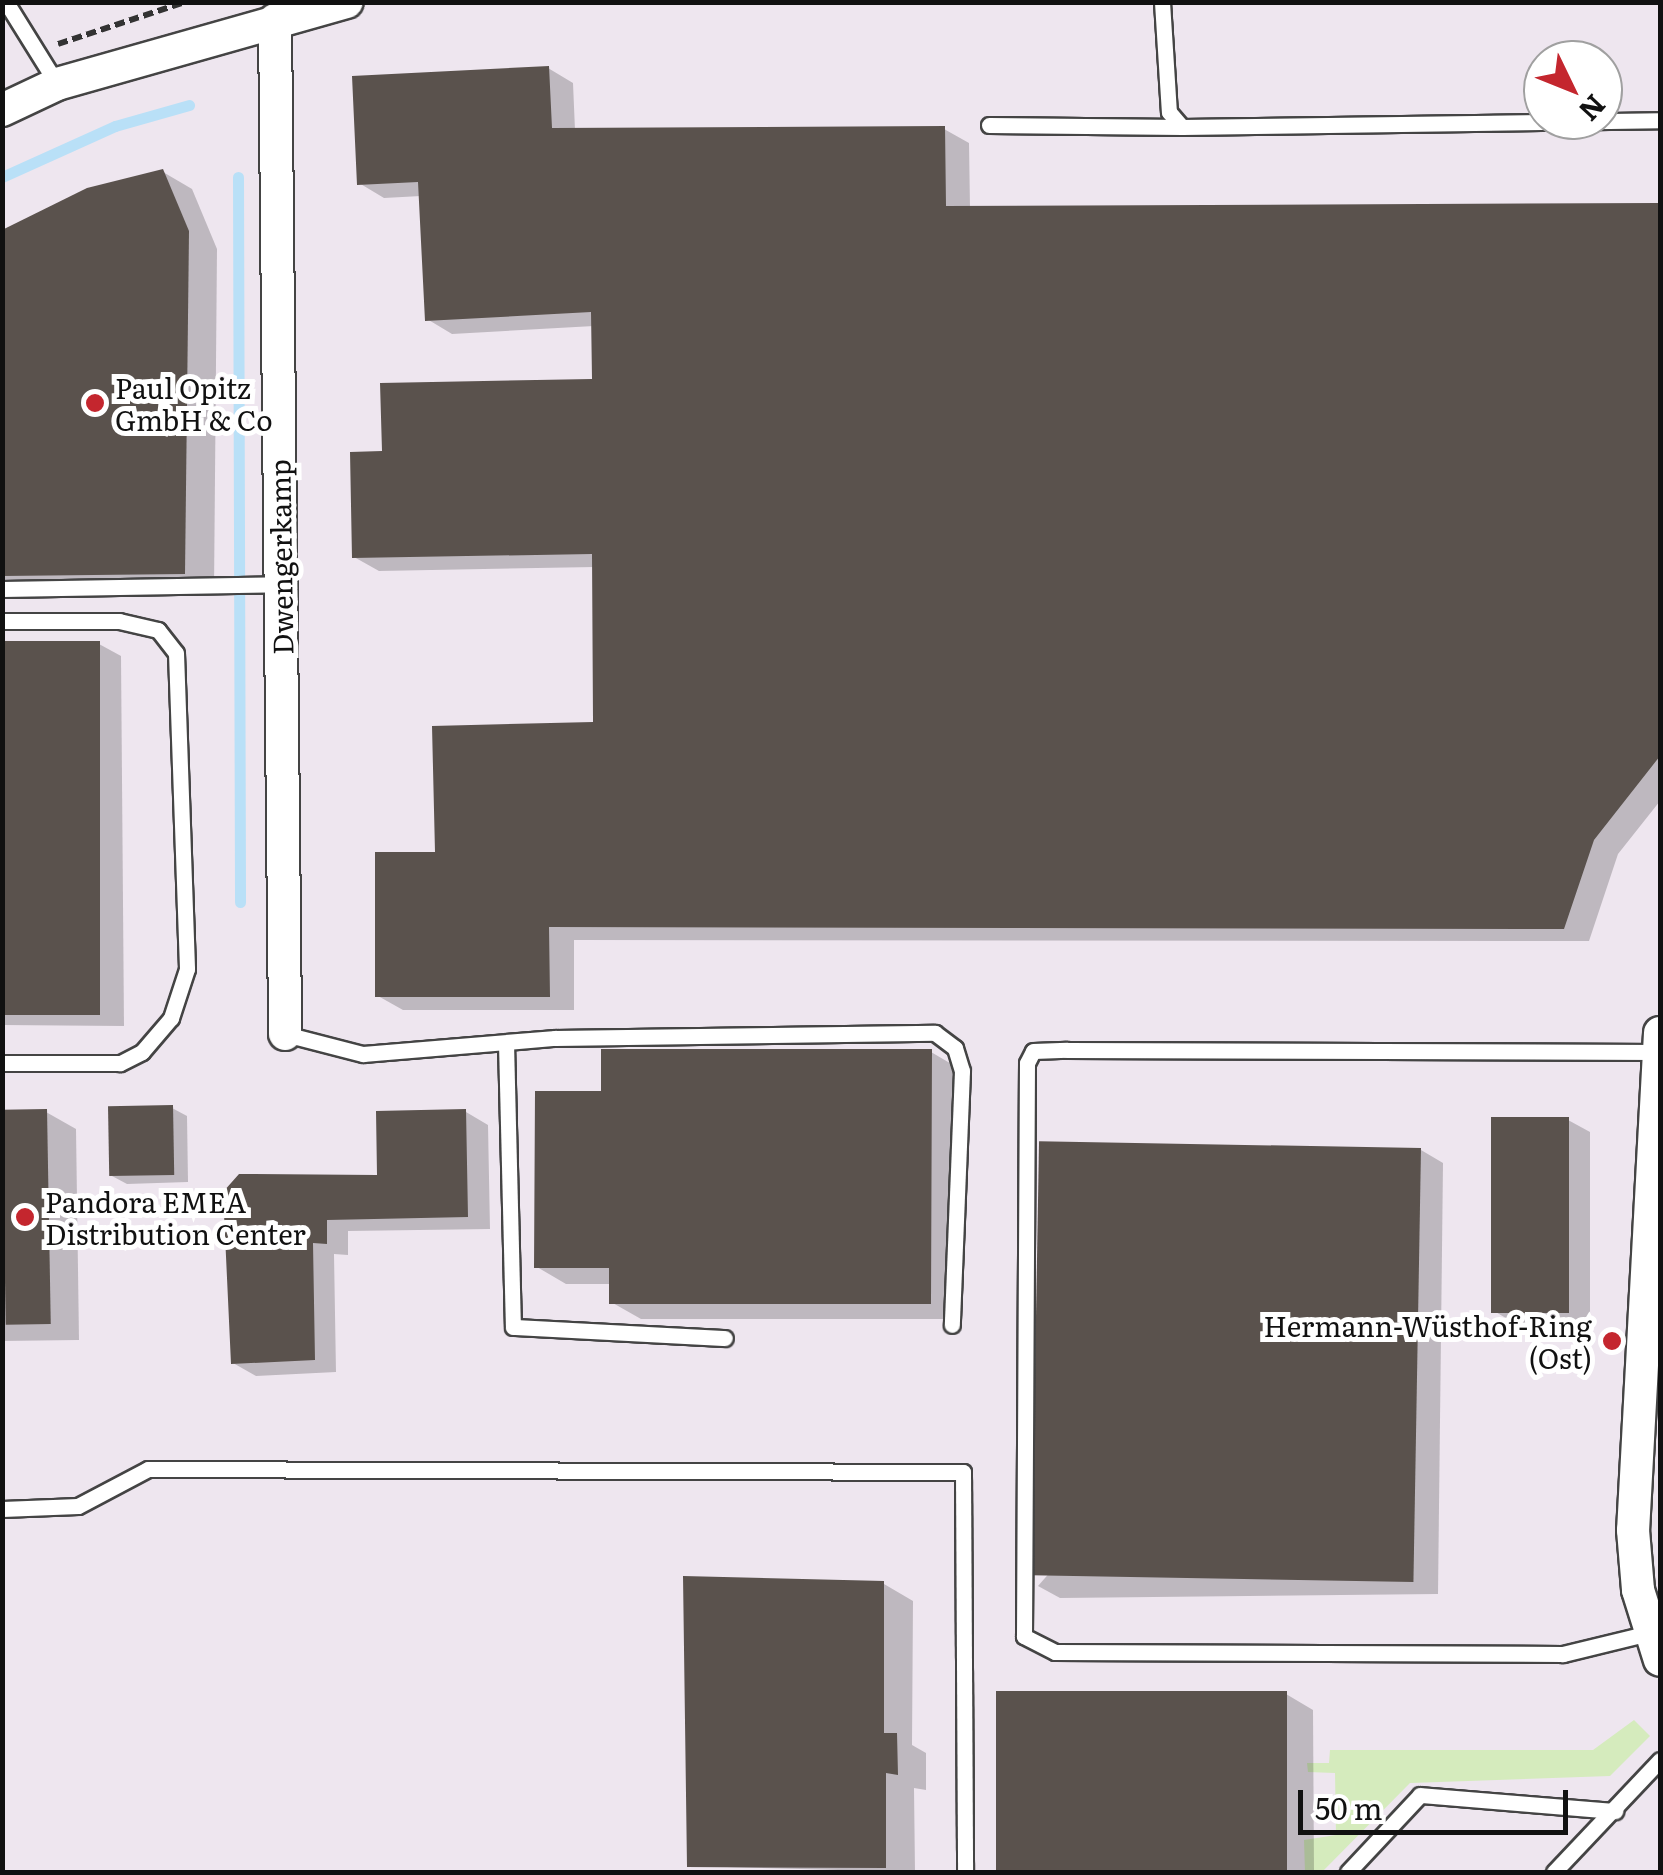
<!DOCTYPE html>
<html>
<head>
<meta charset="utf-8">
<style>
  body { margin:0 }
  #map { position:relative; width:1663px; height:1875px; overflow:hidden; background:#fffdf5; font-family:Literata,serif }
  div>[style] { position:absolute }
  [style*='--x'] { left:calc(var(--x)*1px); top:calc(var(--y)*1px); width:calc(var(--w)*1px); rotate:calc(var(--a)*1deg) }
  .industrial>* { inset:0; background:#eee6ef }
  .green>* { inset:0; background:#d5ebbd }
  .shadow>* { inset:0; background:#0003 }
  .stream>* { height:11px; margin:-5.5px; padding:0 5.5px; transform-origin:5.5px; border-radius:5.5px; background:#b9e0f7 }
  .building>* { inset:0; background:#5a524d; transform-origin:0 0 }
  .path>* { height:6px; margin-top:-3px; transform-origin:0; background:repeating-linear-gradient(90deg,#333 0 10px,transparent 0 15px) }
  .roads { filter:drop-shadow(2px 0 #444) drop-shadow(-2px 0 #444) drop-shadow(0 2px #444) drop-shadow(0 -2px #444) }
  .lane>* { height:15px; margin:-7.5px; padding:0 7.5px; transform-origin:7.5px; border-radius:7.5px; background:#fff }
  .street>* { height:32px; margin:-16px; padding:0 16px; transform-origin:16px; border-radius:16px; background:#fff }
  .dots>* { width:28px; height:28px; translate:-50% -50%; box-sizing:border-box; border:5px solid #fff; border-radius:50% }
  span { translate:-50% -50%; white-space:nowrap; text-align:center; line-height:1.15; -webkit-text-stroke:10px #fff; paint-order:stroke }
  .poi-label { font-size:28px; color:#111 }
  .left { translate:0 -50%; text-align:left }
  .right { translate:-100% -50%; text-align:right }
  .street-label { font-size:28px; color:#111 }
  .frame { position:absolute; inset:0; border:5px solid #111; pointer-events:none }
  .north { position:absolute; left:1523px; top:40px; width:100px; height:100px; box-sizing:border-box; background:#fff; border:2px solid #a0a0a0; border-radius:50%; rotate:133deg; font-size:28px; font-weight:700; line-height:40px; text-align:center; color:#111 }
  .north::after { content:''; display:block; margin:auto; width:35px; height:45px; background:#c4262e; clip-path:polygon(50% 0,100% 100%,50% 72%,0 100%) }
  .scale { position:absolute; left:1298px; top:1790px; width:270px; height:45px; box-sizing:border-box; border:5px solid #111; border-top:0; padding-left:12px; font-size:30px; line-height:35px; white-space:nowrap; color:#111; -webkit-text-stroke:8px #fff; paint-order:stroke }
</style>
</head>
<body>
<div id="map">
  <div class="industrial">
    <div style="clip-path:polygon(evenodd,3px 3px,1660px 3px,1660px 1872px,3px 1872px,3px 3px,1543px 60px,1603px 60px,1603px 120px,1543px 120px,1543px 60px)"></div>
  </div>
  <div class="green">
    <div style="clip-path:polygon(1634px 1720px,1650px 1736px,1610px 1776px,1410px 1783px,1322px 1872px,1305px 1872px,1304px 1840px,1336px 1835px,1335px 1773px,1308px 1772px,1307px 1763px,1329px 1763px,1330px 1750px,1593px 1750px)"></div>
  </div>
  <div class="shadow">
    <div style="clip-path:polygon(548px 68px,573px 83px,575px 130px,944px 129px,969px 143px,970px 208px,1660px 206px,1660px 801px,1618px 854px,1589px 941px,574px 940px,574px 1010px,403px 1010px,378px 996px,437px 855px,595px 725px,595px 567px,379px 571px,354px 557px,384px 454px,594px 382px,594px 326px,452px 334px,427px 319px,421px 196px,384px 198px,359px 183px)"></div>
    <div style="clip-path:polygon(163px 172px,192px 189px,217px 249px,214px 590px,2px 590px,2px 236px)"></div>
    <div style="clip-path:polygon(99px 644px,121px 656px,124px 1026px,2px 1025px,2px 645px)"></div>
    <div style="clip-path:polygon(931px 1052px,960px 1069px,960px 1319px,641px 1319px,611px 1302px,612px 1284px,566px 1284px,537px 1267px,603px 1093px)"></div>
    <div style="clip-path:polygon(172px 1108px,187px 1116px,188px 1182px,127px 1184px,112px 1176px)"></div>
    <div style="clip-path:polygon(2px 1112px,46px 1112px,76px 1129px,79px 1340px,2px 1341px)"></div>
    <div style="clip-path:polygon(466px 1112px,488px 1125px,490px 1229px,348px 1231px,348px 1255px,334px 1254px,336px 1372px,256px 1376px,233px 1363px,226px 1193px,380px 1178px)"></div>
    <div style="clip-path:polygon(1568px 1120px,1590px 1132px,1590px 1324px,1516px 1324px,1494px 1311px)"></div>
    <div style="clip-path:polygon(1421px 1150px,1443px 1163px,1438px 1594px,1060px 1598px,1038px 1586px)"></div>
    <div style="clip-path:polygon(884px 1584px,913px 1601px,912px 1745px,926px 1753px,926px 1790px,914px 1788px,915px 1872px,689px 1866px)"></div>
    <div style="clip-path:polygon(1286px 1694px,1313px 1710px,1314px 1872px,997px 1868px)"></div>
  </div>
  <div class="stream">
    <div style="--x:2;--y:177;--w:124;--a:-24.3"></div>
    <div style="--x:115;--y:126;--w:77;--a:-15.8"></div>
    <div style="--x:238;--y:177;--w:725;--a:89.84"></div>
  </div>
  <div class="building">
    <div style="clip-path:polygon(549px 66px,552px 128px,945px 126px,946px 206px,1660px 203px,1660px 756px,1594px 840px,1564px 929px,549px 927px,550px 997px,375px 997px,375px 852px,435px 852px,432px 726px,593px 722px,592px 554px,352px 558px,350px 452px,382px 451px,380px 383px,592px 379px,591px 312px,425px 321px,418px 182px,357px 185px,352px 76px)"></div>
    <div style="clip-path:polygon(163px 169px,189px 231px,185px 574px,2px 576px,2px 230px,87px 188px)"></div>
    <div style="left:100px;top:641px;width:374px;height:98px;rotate:90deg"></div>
    <div style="clip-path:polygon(601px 1049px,932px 1049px,931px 1304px,609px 1304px,609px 1268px,534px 1268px,535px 1091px,601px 1091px)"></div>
    <div style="left:173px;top:1105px;width:70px;height:65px;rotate:89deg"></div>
    <div style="left:47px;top:1109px;width:215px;height:45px;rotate:89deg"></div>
    <div style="clip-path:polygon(466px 1109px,468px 1217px,327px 1220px,327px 1244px,313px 1243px,315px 1360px,231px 1364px,223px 1192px,239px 1174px,377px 1175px,376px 1111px)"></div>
    <div style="left:1491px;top:1117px;width:78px;height:196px"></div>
    <div style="left:1421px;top:1148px;width:434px;height:382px;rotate:91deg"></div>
    <div style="clip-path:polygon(683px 1576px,884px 1581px,884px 1733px,897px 1733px,898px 1775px,886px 1773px,886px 1868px,687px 1867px)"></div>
    <div style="left:996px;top:1691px;width:291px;height:179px"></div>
  </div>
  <div class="path">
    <div style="--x:58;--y:44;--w:134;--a:-18.3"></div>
  </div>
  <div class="roads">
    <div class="lane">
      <div style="--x:6;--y:2;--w:97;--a:58.1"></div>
      <div style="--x:1162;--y:2;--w:110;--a:86.4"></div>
      <div style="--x:1169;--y:112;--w:20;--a:49"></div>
      <div style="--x:1182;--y:127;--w:478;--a:-0.8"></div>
      <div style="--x:989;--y:125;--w:193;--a:0.6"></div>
      <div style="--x:2;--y:589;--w:279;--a:-1"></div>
      <div style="--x:2;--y:621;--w:117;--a:0"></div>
      <div style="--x:119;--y:621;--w:40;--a:13"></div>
      <div style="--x:158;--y:630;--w:29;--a:52"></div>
      <div style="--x:176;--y:653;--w:316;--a:88"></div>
      <div style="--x:187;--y:969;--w:52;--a:108.1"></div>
      <div style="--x:171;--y:1018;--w:45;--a:130.5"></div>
      <div style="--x:142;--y:1052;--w:25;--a:153"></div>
      <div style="--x:120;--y:1063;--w:118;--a:180"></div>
      <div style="--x:285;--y:1034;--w:81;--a:14.4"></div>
      <div style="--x:363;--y:1054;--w:193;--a:-4.8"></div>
      <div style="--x:555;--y:1038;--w:380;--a:-0.8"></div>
      <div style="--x:935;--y:1033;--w:25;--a:37"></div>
      <div style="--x:955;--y:1048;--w:24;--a:73"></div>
      <div style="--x:962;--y:1071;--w:254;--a:92.3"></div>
      <div style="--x:506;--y:1043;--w:284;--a:88.6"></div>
      <div style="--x:513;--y:1327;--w:212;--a:3"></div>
      <div style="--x:2;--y:1509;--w:76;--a:-2.3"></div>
      <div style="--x:78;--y:1506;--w:79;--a:-27.9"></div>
      <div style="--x:148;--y:1469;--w:815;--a:0.21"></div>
      <div style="--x:963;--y:1472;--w:400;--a:89.7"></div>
      <div style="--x:1649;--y:1633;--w:89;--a:166.3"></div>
      <div style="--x:1563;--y:1654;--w:508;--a:-179.77"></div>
      <div style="--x:1055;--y:1652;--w:35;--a:-153"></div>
      <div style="--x:1024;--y:1636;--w:573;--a:-89.7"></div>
      <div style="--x:1027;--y:1063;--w:13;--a:-63"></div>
      <div style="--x:1033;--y:1051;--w:34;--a:-2"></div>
      <div style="--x:1067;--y:1050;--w:592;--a:0.19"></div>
      <div style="--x:1348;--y:1872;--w:105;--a:-46.9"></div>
      <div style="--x:1420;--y:1795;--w:196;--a:4.7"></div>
      <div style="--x:1554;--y:1872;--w:154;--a:-46.6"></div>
    </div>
    <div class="street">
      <div style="--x:275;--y:20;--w:1014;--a:89.43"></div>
      <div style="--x:2;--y:110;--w:61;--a:-25.3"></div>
      <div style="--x:57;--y:84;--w:301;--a:-15.8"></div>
      <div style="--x:1660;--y:1033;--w:498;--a:93.1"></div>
      <div style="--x:1633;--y:1530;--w:60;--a:85.2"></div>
      <div style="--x:1638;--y:1590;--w:73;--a:72.6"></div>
    </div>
  </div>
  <div class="dots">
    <div style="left:95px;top:403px;background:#c4262e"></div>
    <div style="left:25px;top:1217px;background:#c4262e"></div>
    <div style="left:1612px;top:1341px;background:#c4262e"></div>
  </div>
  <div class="poi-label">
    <span class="left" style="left:115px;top:403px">Paul Opitz<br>GmbH &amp; Co</span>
    <span class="left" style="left:45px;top:1217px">Pandora EMEA<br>Distribution Center</span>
    <span class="right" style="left:1592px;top:1341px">Hermann-Wüsthof-Ring<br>(Ost)</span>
  </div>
  <div class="street-label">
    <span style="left:280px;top:557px;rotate:-91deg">Dwengerkamp</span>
  </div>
  <div class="frame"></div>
  <div class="north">N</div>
  <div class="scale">50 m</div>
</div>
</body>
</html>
